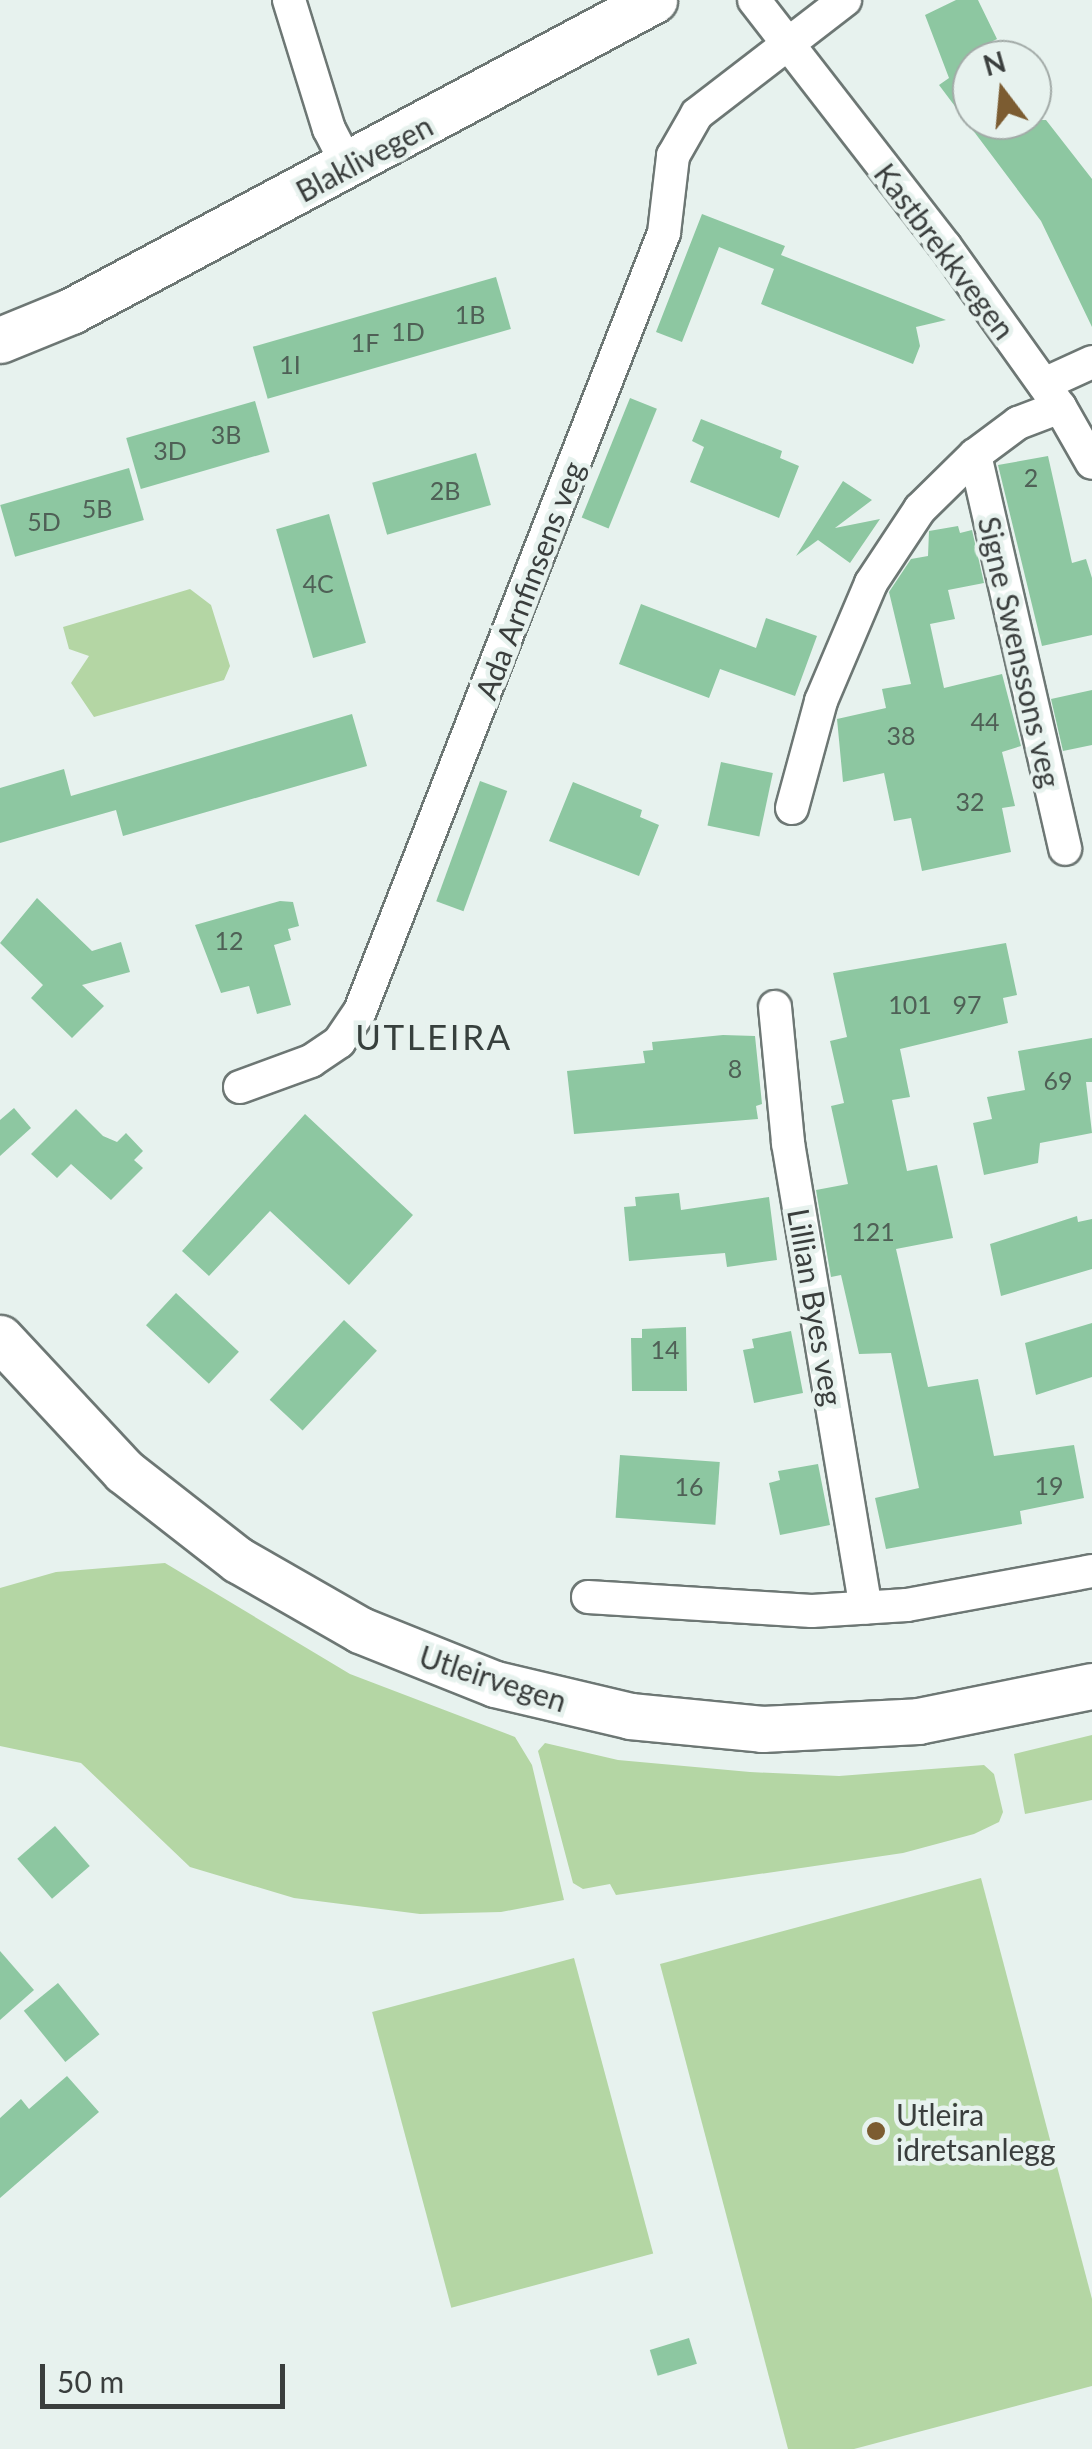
<!DOCTYPE html>
<html>
<head>
<meta charset="utf-8">
<style>
  body { margin:0 }
  #map { position:relative; width:1092px; height:2449px; overflow:hidden; background:#e7f2ee; font-family:Lato,sans-serif }
  div>[style] { position:absolute }
  [style*='--x'] { left:calc(var(--x)*1px); top:calc(var(--y)*1px); width:calc(var(--w)*1px); rotate:calc(var(--a)*1deg) }
  .green>* { inset:0; background:#b4d6a4; transform-origin:0 0 }
  .building>* { inset:0; background:#8dc7a1; transform-origin:0 0 }
  .roads { filter:drop-shadow(2px 0 #6d7774) drop-shadow(-2px 0 #6d7774) drop-shadow(0 2px #6d7774) drop-shadow(0 -2px #6d7774) }
  .street>* { height:32px; margin:-16px; padding:0 16px; transform-origin:16px; border-radius:16px; background:#fff }
  .secondary>* { height:45px; margin:-22.5px; padding:0 22.5px; transform-origin:22.5px; border-radius:22.5px; background:#fff }
  .dots>* { width:28px; height:28px; translate:-50% -50%; box-sizing:border-box; border:5px solid #e7f2ee; border-radius:50% }
  span { translate:-50% -50%; white-space:nowrap; text-align:center; line-height:1.15; -webkit-text-stroke:9px #e7f2ee; paint-order:stroke }
  .number-label { font-size:25px; color:#4f6056 }
  .number-label span { -webkit-text-stroke-width:0 }
  .street-label { font-size:30px; color:#3a3e3d }
  .poi-label { font-size:30px; color:#3a3e3d }
  .left { translate:0 -50%; text-align:left }
  .quarter-label { font-size:35px; color:#37403d; letter-spacing:2.5px }
  .north { position:absolute; left:952px; top:40px; width:100px; height:100px; box-sizing:border-box; background:#e7f2ee; border:2px solid #a2aaa7; border-radius:50%; rotate:344deg; font-size:28px; font-weight:700; line-height:40px; text-align:center; color:#3a3e3d }
  .north::after { content:''; display:block; margin:auto; width:35px; height:45px; background:#7c5c31; clip-path:polygon(50% 0,100% 100%,50% 72%,0 100%) }
  .scale { position:absolute; left:40px; top:2364px; width:245px; height:45px; box-sizing:border-box; border:5px solid #3a3e3d; border-top:0; padding-left:12px; font-size:30px; line-height:35px; white-space:nowrap; color:#3a3e3d; -webkit-text-stroke:8px #e7f2ee; paint-order:stroke }
</style>
</head>
<body>
<div id="map">
  <div class="green">
    <div style="clip-path:polygon(190px 589px,211px 605px,230px 666px,224px 680px,94px 717px,71px 683px,89px 656px,69px 649px,63px 627px)"></div>
    <div style="clip-path:polygon(165px 1563px,350px 1674px,515px 1737px,532px 1765px,564px 1900px,501px 1912px,420px 1914px,294px 1898px,190px 1867px,81px 1763px,0 1746px,0 1588px,56px 1572px)"></div>
    <div style="clip-path:polygon(1092px 1735px,1092px 1800px,1025px 1814px,1014px 1754px)"></div>
    <div style="clip-path:polygon(545px 1743px,618px 1760px,750px 1772px,839px 1776px,984px 1765px,994px 1774px,1003px 1812px,999px 1822px,974px 1834px,903px 1853px,616px 1895px,610px 1884px,583px 1889px,573px 1883px,538px 1751px)"></div>
    <div style="clip-path:polygon(981px 1878px,1092px 2299px,1092px 2386px,854px 2449px,788px 2449px,660px 1964px)"></div>
    <div style="left:574px;top:1958px;width:306px;height:209px;rotate:75deg"></div>
  </div>
  <div class="building">
    <div style="clip-path:polygon(956px 0,978px 0,997px 39px,987px 44px,999px 60px,972px 60px,972px 120px,1046px 120px,1092px 179px,1092px 327px,1041px 221px,939px 85px,949px 78px,925px 15px)"></div>
    <div style="clip-path:polygon(702px 214px,785px 246px,781px 255px,946px 320px,916px 327px,920px 346px,913px 364px,761px 304px,774px 269px,719px 247px,682px 342px,656px 332px)"></div>
    <div style="left:496px;top:277px;width:54px;height:253px;rotate:74deg"></div>
    <div style="left:630px;top:398px;width:29px;height:129px;rotate:22deg"></div>
    <div style="left:255px;top:401px;width:53px;height:134px;rotate:74deg"></div>
    <div style="clip-path:polygon(701px 419px,782px 451px,780px 458px,799px 466px,779px 518px,690px 482px,704px 447px,692px 441px)"></div>
    <div style="left:476px;top:453px;width:54px;height:108px;rotate:74deg"></div>
    <div style="clip-path:polygon(1048px 456px,1072px 563px,1086px 559px,1092px 578px,1092px 635px,1042px 646px,998px 465px)"></div>
    <div style="left:129px;top:468px;width:54px;height:134px;rotate:74deg"></div>
    <div style="clip-path:polygon(843px 481px,872px 500px,835px 528px,880px 519px,850px 563px,818px 540px,796px 556px)"></div>
    <div style="left:329px;top:514px;width:134px;height:55px;rotate:74deg"></div>
    <div style="clip-path:polygon(958px 526px,960px 533px,972px 530px,984px 583px,948px 590px,955px 619px,930px 624px,944px 688px,1002px 674px,1021px 746px,1002px 752px,1015px 806px,1002px 808px,1011px 852px,922px 871px,911px 818px,894px 821px,884px 773px,843px 782px,837px 719px,886px 708px,882px 689px,911px 684px,889px 592px,911px 559px,928px 556px,929px 531px)"></div>
    <div style="clip-path:polygon(641px 604px,756px 648px,766px 618px,817px 636px,795px 696px,720px 669px,709px 698px,619px 664px)"></div>
    <div style="clip-path:polygon(1092px 690px,1092px 745px,1063px 751px,1051px 699px)"></div>
    <div style="clip-path:polygon(352px 714px,367px 766px,123px 836px,116px 810px,0 843px,0 788px,64px 769px,71px 796px)"></div>
    <div style="left:721px;top:762px;width:53px;height:65px;rotate:12deg"></div>
    <div style="left:480px;top:781px;width:29px;height:128px;rotate:20deg"></div>
    <div style="clip-path:polygon(573px 782px,642px 810px,640px 817px,659px 825px,639px 876px,549px 841px)"></div>
    <div style="clip-path:polygon(37px 898px,92px 951px,121px 942px,130px 972px,82px 985px,104px 1006px,72px 1038px,31px 998px,43px 985px,0 943px)"></div>
    <div style="clip-path:polygon(280px 901px,293px 902px,299px 926px,288px 929px,291px 940px,274px 945px,291px 1005px,257px 1014px,249px 986px,221px 993px,195px 925px)"></div>
    <div style="clip-path:polygon(1006px 943px,1017px 995px,1003px 998px,1008px 1023px,900px 1049px,910px 1097px,892px 1100px,907px 1171px,937px 1165px,953px 1238px,896px 1249px,928px 1387px,978px 1379px,994px 1456px,1074px 1445px,1084px 1498px,1020px 1511px,1022px 1524px,886px 1549px,875px 1498px,919px 1488px,891px 1353px,859px 1354px,841px 1275px,831px 1277px,816px 1190px,848px 1184px,831px 1106px,844px 1103px,830px 1041px,847px 1037px,833px 973px)"></div>
    <div style="clip-path:polygon(723px 1035px,755px 1036px,762px 1104px,756px 1106px,758px 1119px,574px 1134px,567px 1071px,645px 1063px,643px 1051px,653px 1050px,652px 1042px)"></div>
    <div style="clip-path:polygon(1092px 1038px,1092px 1082px,1086px 1082px,1092px 1133px,1040px 1143px,1038px 1163px,984px 1175px,973px 1123px,992px 1119px,987px 1097px,1025px 1090px,1018px 1051px)"></div>
    <div style="clip-path:polygon(14px 1108px,31px 1128px,0 1156px,0 1120px)"></div>
    <div style="clip-path:polygon(76px 1109px,103px 1136px,117px 1142px,126px 1133px,143px 1151px,134px 1160px,143px 1168px,111px 1200px,71px 1164px,57px 1178px,31px 1154px)"></div>
    <div style="clip-path:polygon(305px 1114px,413px 1215px,349px 1285px,270px 1211px,209px 1276px,182px 1251px)"></div>
    <div style="clip-path:polygon(679px 1193px,681px 1210px,769px 1197px,777px 1260px,727px 1267px,725px 1253px,629px 1261px,624px 1207px,636px 1206px,635px 1197px)"></div>
    <div style="clip-path:polygon(1077px 1216px,1078px 1222px,1092px 1219px,1092px 1269px,1001px 1296px,990px 1244px)"></div>
    <div style="left:176px;top:1293px;width:86px;height:44px;rotate:43deg"></div>
    <div style="left:344px;top:1320px;width:45px;height:109px;rotate:43deg"></div>
    <div style="clip-path:polygon(1092px 1323px,1092px 1377px,1036px 1395px,1025px 1343px)"></div>
    <div style="clip-path:polygon(686px 1327px,687px 1391px,632px 1391px,631px 1338px,642px 1338px,642px 1329px)"></div>
    <div style="clip-path:polygon(791px 1331px,803px 1393px,754px 1403px,743px 1350px,754px 1348px,752px 1339px)"></div>
    <div style="left:620px;top:1455px;width:100px;height:63px;rotate:4deg"></div>
    <div style="clip-path:polygon(818px 1464px,830px 1525px,780px 1535px,769px 1483px,780px 1480px,778px 1471px)"></div>
    <div style="left:55px;top:1826px;width:53px;height:50px;rotate:49deg"></div>
    <div style="clip-path:polygon(0 1951px,34px 1990px,0 2020px)"></div>
    <div style="left:58px;top:1983px;width:66px;height:44px;rotate:51deg"></div>
    <div style="clip-path:polygon(67px 2076px,99px 2112px,0 2198px,0 2118px,21px 2099px,29px 2109px)"></div>
    <div style="left:689px;top:2338px;width:27px;height:41px;rotate:73deg"></div>
  </div>
  <div class="roads">
    <div class="street">
      <div style="--x:289;--y:0;--w:135;--a:72.8"></div>
      <div style="--x:329;--y:129;--w:42;--a:62.8"></div>
      <div style="--x:754;--y:0;--w:311;--a:52.2"></div>
      <div style="--x:945;--y:246;--w:198;--a:54.5"></div>
      <div style="--x:1060;--y:407;--w:64;--a:60.3"></div>
      <div style="--x:1044;--y:384;--w:53;--a:-24.6"></div>
      <div style="--x:975;--y:455;--w:404;--a:77.1"></div>
      <div style="--x:792;--y:808;--w:111;--a:-74.8"></div>
      <div style="--x:821;--y:701;--w:128;--a:-67"></div>
      <div style="--x:871;--y:583;--w:89;--a:-56.5"></div>
      <div style="--x:920;--y:509;--w:77;--a:-44.5"></div>
      <div style="--x:975;--y:455;--w:54;--a:-36.7"></div>
      <div style="--x:1018;--y:423;--w:45;--a:-20.9"></div>
      <div style="--x:775;--y:1007;--w:137;--a:84.5"></div>
      <div style="--x:788;--y:1143;--w:471;--a:80.5"></div>
      <div style="--x:240;--y:1087;--w:76;--a:-20.1"></div>
      <div style="--x:311;--y:1061;--w:34;--a:-34"></div>
      <div style="--x:339;--y:1042;--w:37;--a:-56"></div>
      <div style="--x:360;--y:1011;--w:835;--a:-68.66"></div>
      <div style="--x:664;--y:233;--w:78;--a:-83.3"></div>
      <div style="--x:673;--y:156;--w:48;--a:-60.3"></div>
      <div style="--x:697;--y:114;--w:187;--a:-37.6"></div>
      <div style="--x:588;--y:1597;--w:224;--a:3.6"></div>
      <div style="--x:812;--y:1611;--w:95;--a:-3.6"></div>
      <div style="--x:907;--y:1605;--w:188;--a:-10.4"></div>
    </div>
    <div class="secondary">
      <div style="--x:0;--y:340;--w:77;--a:-22.2"></div>
      <div style="--x:71;--y:311;--w:661;--a:-28.08"></div>
      <div style="--x:0;--y:1338;--w:182;--a:47"></div>
      <div style="--x:124;--y:1471;--w:145;--a:38"></div>
      <div style="--x:238;--y:1560;--w:141;--a:29.8"></div>
      <div style="--x:360;--y:1630;--w:145;--a:21.8"></div>
      <div style="--x:495;--y:1684;--w:139;--a:13.3"></div>
      <div style="--x:630;--y:1716;--w:133;--a:5.6"></div>
      <div style="--x:762;--y:1729;--w:156;--a:-2.9"></div>
      <div style="--x:918;--y:1721;--w:177;--a:-11.4"></div>
    </div>
  </div>
  <div class="dots">
    <div style="left:876px;top:2131px;background:#7c5c31"></div>
  </div>
  <div class="number-label">
    <span style="left:470px;top:314px">1B</span>
    <span style="left:408px;top:331px">1D</span>
    <span style="left:365px;top:342px">1F</span>
    <span style="left:290px;top:364px">1I</span>
    <span style="left:226px;top:434px">3B</span>
    <span style="left:170px;top:450px">3D</span>
    <span style="left:1031px;top:477px">2</span>
    <span style="left:445px;top:490px">2B</span>
    <span style="left:97px;top:508px">5B</span>
    <span style="left:44px;top:521px">5D</span>
    <span style="left:318px;top:583px">4C</span>
    <span style="left:985px;top:721px">44</span>
    <span style="left:901px;top:735px">38</span>
    <span style="left:970px;top:801px">32</span>
    <span style="left:229px;top:940px">12</span>
    <span style="left:910px;top:1004px">101</span>
    <span style="left:967px;top:1004px">97</span>
    <span style="left:735px;top:1068px">8</span>
    <span style="left:1058px;top:1080px">69</span>
    <span style="left:873px;top:1231px">121</span>
    <span style="left:665px;top:1349px">14</span>
    <span style="left:1049px;top:1485px">19</span>
    <span style="left:689px;top:1486px">16</span>
  </div>
  <div class="street-label">
    <span style="left:364px;top:158px;rotate:-28deg">Blaklivegen</span>
    <span style="left:945px;top:251px;rotate:53deg">Kastbrekkvegen</span>
    <span style="left:529px;top:580px;rotate:-69deg">Ada Arnfinsens veg</span>
    <span style="left:1020px;top:652px;rotate:77deg">Signe Swenssons veg</span>
    <span style="left:816px;top:1307px;rotate:80deg">Lillian Byes veg</span>
    <span style="left:493px;top:1678px;rotate:18deg">Utleirvegen</span>
  </div>
  <div class="poi-label">
    <span class="left" style="left:896px;top:2131px">Utleira<br>idretsanlegg</span>
  </div>
  <div class="quarter-label">
    <span style="left:434px;top:1036px">UTLEIRA</span>
  </div>
  <div class="north">N</div>
  <div class="scale">50 m</div>
</div>
</body>
</html>
